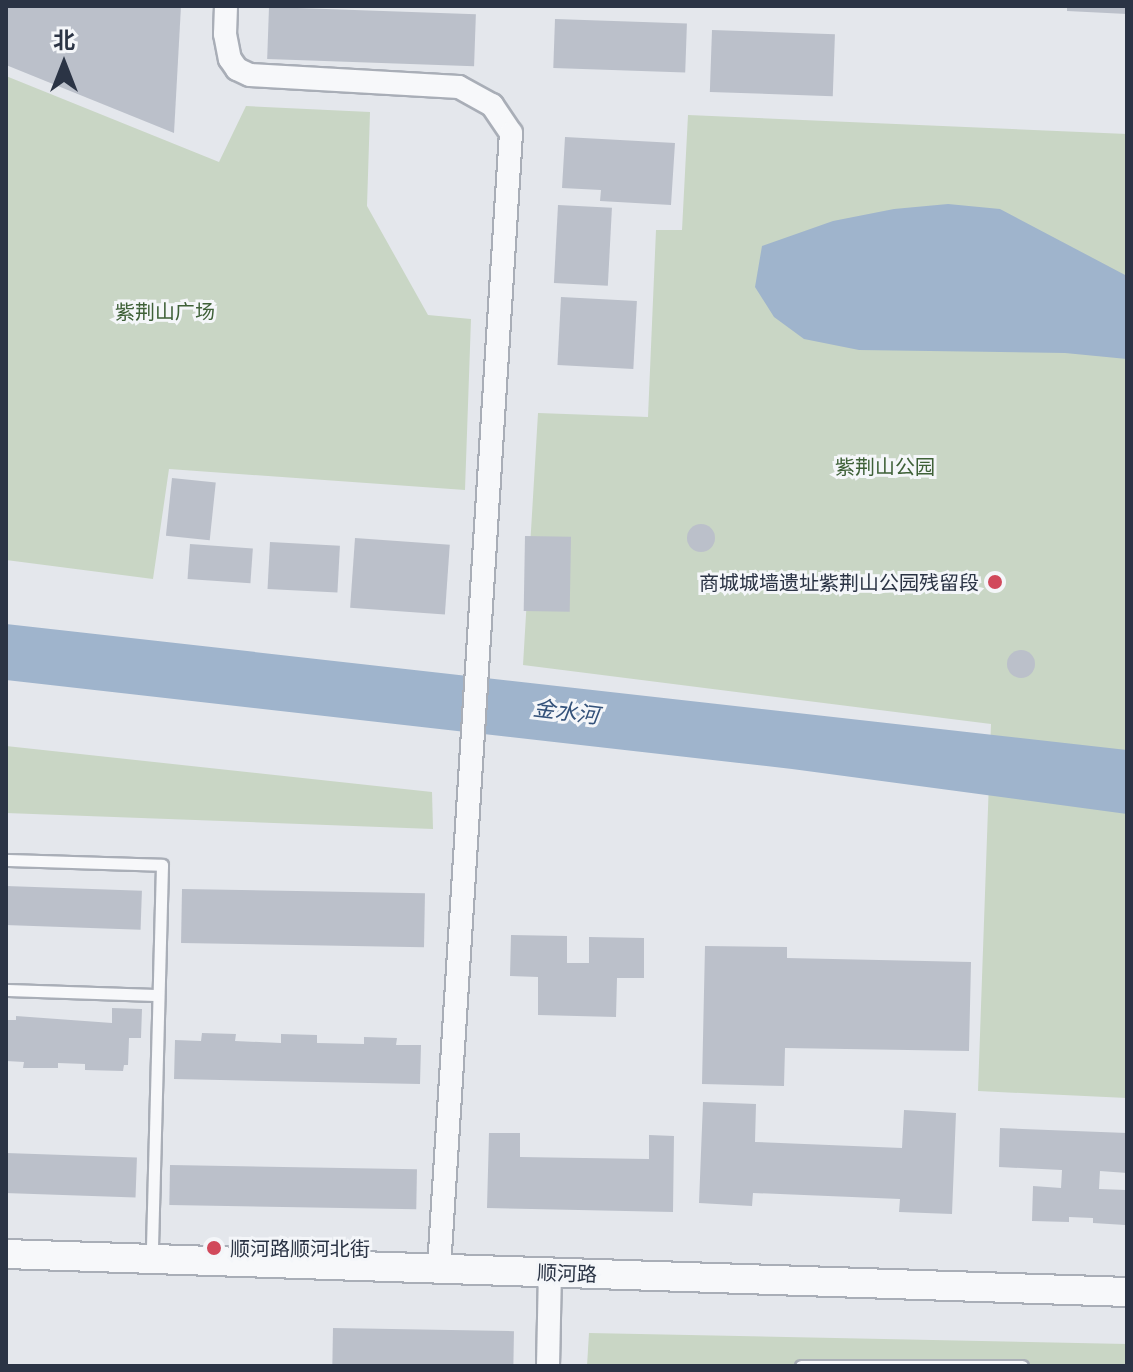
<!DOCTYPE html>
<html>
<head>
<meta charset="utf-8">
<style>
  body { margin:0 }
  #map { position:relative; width:1133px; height:1372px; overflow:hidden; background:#e4e7ec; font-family:"Titillium Web","Noto Sans SC",sans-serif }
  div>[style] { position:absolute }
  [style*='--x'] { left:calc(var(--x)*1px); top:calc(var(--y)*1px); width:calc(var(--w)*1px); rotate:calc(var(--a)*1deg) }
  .green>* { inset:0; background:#c9d6c5 }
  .water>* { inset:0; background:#9fb4cc }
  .building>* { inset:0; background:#bbc0ca; transform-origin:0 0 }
  .round { border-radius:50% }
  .roads { filter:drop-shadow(2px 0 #a9aeb7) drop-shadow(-2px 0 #a9aeb7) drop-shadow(0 2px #a9aeb7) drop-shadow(0 -2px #a9aeb7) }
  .service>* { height:11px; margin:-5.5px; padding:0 5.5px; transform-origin:5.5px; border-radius:5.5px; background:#f7f8fa }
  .minor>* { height:22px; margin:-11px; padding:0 11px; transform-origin:11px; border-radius:11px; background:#f7f8fa }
  .tertiary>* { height:28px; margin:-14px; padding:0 14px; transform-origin:14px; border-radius:14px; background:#f7f8fa }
  .dots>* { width:22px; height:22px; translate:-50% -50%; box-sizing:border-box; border:4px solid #f4f6f9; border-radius:50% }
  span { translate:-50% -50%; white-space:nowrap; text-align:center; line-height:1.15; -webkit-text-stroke:6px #f4f6f9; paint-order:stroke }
  .park-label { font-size:20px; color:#3f6138 }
  .poi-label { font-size:20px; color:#2b3445 }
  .right { translate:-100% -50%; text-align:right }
  .left { translate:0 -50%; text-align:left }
  .street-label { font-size:20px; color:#2b3445 }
  .water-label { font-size:22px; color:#34527a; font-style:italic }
  .frame { position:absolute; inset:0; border:8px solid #2b3445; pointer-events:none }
  .north { position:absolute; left:24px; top:24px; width:80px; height:80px; -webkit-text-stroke:6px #f4f6f9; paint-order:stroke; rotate:0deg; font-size:22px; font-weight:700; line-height:32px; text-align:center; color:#2b3445 }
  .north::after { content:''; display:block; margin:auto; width:28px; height:36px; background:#2b3445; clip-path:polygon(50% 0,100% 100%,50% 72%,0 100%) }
</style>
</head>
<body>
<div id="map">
  <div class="green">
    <div style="clip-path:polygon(6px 76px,219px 162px,246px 106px,370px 112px,367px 206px,428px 315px,471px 319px,465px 490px,169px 469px,153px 579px,6px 560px)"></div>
    <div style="clip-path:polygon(688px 115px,1127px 134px,1127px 1098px,978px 1091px,991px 724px,523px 665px,538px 413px,648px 417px,656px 230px,682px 230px)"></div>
    <div style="clip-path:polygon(6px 746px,432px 792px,433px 829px,6px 813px)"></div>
    <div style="clip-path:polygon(589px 1333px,1127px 1344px,1127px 1366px,587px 1366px)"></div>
  </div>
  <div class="water">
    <div style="clip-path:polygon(948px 204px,1000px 209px,1127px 276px,1127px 359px,1065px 353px,859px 350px,804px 339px,774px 317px,755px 287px,762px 246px,833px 221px,894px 209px)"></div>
    <div style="clip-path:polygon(6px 624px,1127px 750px,1127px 814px,792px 769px,6px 680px)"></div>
  </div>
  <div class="building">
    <div style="clip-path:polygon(6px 6px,181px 6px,174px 133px,6px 65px)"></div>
    <div style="clip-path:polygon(1067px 6px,1127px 6px,1127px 14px,1067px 11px)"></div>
    <div style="left:269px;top:7px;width:207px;height:52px;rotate:2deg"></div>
    <div style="left:555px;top:19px;width:132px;height:49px;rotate:2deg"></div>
    <div style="left:712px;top:30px;width:123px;height:62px;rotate:2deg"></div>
    <div style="clip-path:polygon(565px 137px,675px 143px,671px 205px,600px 201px,601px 190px,562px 188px)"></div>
    <div style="left:558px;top:205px;width:54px;height:78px;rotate:3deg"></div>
    <div style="left:561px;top:297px;width:76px;height:68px;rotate:3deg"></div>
    <div style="left:172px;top:478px;width:44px;height:58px;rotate:6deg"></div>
    <div class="round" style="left:687px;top:524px;width:28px;height:28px"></div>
    <div style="left:525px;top:536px;width:46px;height:75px;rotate:1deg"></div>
    <div style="left:355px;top:538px;width:95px;height:70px;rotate:4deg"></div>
    <div style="left:270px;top:542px;width:70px;height:47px;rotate:3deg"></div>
    <div style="left:190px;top:544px;width:63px;height:35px;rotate:4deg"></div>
    <div class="round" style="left:1007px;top:650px;width:28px;height:28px"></div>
    <div style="left:6px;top:886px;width:136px;height:39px;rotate:2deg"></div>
    <div style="left:182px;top:889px;width:243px;height:54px;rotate:1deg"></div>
    <div style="clip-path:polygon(511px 935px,567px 936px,567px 963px,589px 963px,589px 937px,644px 938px,644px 978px,617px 978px,616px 1017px,538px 1015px,538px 977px,510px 976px)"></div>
    <div style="clip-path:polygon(705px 946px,787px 947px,787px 958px,971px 962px,969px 1051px,785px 1048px,784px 1086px,702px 1084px)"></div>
    <div style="clip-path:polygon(112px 1008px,142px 1009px,141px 1038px,129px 1038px,128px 1065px,124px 1065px,123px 1071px,85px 1070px,85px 1064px,58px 1063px,58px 1068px,23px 1068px,24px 1062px,6px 1061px,6px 1020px,16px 1020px,16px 1016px,112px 1023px)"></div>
    <div style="clip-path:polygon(202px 1033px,236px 1034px,235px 1041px,281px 1043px,281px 1034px,317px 1035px,317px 1043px,364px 1044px,364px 1037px,397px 1038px,396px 1045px,421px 1045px,420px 1084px,174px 1079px,175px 1040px,201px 1041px)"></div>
    <div style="clip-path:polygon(703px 1102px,756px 1104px,755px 1142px,902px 1148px,904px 1110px,956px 1113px,952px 1214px,899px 1212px,900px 1199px,753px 1193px,752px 1206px,699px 1203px)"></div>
    <div style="clip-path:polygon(1000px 1128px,1127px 1133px,1127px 1173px,1100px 1171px,1099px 1189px,1126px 1190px,1125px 1225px,1093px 1223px,1093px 1218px,1069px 1217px,1069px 1222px,1032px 1221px,1033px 1186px,1061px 1188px,1062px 1170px,999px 1167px)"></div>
    <div style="clip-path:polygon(489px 1133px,520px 1133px,520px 1157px,649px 1159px,649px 1135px,674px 1136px,673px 1212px,487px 1208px)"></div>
    <div style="left:6px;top:1153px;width:131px;height:40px;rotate:2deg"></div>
    <div style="left:170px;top:1165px;width:247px;height:40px;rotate:1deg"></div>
    <div style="left:333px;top:1328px;width:181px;height:38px;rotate:1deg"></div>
  </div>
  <div class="roads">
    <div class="service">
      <div style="--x:6;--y:860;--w:156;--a:1.8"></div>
      <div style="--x:162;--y:865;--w:394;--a:91.5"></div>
      <div style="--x:6;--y:990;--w:151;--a:1.9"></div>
      <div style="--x:801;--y:1366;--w:221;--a:0"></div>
    </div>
    <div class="minor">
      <div style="--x:226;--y:6;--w:28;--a:92"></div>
      <div style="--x:225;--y:34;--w:25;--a:79"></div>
      <div style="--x:230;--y:59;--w:12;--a:55"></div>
      <div style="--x:237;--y:69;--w:14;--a:25"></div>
      <div style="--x:250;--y:75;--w:209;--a:3.3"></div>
      <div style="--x:459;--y:87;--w:38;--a:29"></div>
      <div style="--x:492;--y:105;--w:34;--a:56"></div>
      <div style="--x:511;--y:133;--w:1137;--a:93.63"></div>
      <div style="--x:548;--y:1366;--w:94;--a:-88.8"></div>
    </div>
    <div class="tertiary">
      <div style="--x:6;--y:1254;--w:1122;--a:1.94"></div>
    </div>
  </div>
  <div class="dots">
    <div style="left:995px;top:582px;background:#d1495b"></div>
    <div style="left:214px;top:1248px;background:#d1495b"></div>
  </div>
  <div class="park-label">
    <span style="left:165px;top:311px">紫荆山广场</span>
    <span style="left:885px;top:466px">紫荆山公园</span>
  </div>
  <div class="poi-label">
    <span class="right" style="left:979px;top:582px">商城城墙遗址紫荆山公园残留段</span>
    <span class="left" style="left:230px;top:1248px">顺河路顺河北街</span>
  </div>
  <div class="street-label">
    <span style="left:567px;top:1273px;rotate:2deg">顺河路</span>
  </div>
  <div class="water-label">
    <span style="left:566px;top:712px;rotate:7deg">金水河</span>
  </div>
  <div class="frame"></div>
  <div class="north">北</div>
</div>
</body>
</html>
